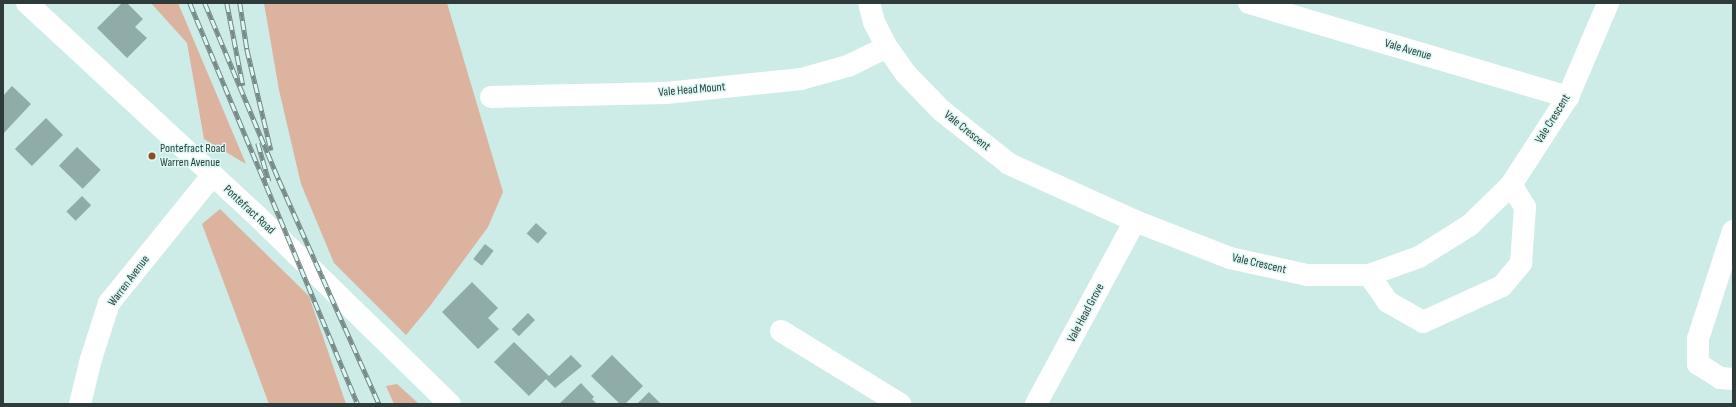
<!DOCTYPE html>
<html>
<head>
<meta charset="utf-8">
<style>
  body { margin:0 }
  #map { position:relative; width:1736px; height:407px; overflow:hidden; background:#cdebe7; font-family:"Sofia Sans Condensed",sans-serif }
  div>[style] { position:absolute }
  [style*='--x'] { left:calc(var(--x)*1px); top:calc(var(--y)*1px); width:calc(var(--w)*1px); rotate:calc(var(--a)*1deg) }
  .green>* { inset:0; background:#dcb39e }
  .building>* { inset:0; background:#8faca8; transform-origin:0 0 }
  .minor>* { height:22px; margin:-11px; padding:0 11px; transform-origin:11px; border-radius:11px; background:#fff }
  .major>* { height:22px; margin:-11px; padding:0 11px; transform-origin:11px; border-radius:11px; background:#fff }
  .rail>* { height:4.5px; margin-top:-2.25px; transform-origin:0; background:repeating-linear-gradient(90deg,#daf9f5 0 9px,#768a87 0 18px); box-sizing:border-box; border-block:1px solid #768a87 }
  .dots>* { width:11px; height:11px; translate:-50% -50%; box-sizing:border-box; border:2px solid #daf9f5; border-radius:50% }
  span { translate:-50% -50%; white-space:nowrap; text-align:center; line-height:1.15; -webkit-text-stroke:3px #daf9f5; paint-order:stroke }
  .street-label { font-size:12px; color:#2f3b3a }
  .poi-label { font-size:12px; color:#2f3b3a }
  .left { translate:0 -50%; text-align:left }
  .frame { position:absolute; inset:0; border:4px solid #2f3b3a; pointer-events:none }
</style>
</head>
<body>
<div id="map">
  <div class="green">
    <div style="clip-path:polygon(151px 3px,178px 3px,246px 164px,204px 139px,187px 43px)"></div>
    <div style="clip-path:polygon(264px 3px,447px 3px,503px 192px,488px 227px,430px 306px,406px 335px,334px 263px,301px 184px,279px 90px)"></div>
    <div style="clip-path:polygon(220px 209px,309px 296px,346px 404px,269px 404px,202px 224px)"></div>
    <div style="clip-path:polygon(397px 384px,419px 404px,394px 404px,386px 386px)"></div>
  </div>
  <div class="building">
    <div style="clip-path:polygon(122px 3px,127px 3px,143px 19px,135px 27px,147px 38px,127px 58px,97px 28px)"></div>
    <div style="clip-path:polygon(12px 86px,31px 104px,3px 134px,3px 96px)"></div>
    <div style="left:46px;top:118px;width:24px;height:44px;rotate:45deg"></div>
    <div style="left:77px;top:147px;width:33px;height:26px;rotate:44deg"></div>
    <div style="left:82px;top:196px;width:13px;height:22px;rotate:45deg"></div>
    <div style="left:536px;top:223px;width:15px;height:14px;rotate:42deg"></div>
    <div style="left:485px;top:244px;width:11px;height:19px;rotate:38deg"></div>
    <div style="clip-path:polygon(472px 282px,498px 308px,488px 318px,499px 329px,478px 349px,442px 312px)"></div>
    <div style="left:528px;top:313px;width:10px;height:23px;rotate:45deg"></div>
    <div style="clip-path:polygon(514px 342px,549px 376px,571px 355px,582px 366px,555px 388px,546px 379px,529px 396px,494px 362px)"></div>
    <div style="clip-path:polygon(612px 355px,643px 386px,625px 404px,620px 404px,591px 376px)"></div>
    <div style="clip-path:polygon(581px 383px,594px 397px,592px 399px,597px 404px,559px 404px)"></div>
    <div style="clip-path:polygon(649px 392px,661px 404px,637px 404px)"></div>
  </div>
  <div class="minor">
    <div style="--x:869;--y:3;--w:20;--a:75"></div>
    <div style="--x:874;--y:22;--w:28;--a:63"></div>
    <div style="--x:887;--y:47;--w:32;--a:55"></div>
    <div style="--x:905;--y:73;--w:53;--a:45.8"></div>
    <div style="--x:942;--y:111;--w:85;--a:38.3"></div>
    <div style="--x:1009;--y:164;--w:138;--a:24.3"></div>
    <div style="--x:1135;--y:221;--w:102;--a:21.3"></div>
    <div style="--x:1230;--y:258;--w:79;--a:12.4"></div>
    <div style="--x:1307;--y:275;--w:62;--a:0"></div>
    <div style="--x:1369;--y:275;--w:53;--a:-19.8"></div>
    <div style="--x:1419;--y:257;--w:60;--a:-32.1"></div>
    <div style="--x:1470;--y:225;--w:57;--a:-44.3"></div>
    <div style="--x:1511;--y:185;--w:105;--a:-57.1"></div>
    <div style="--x:1568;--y:97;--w:102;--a:-66.9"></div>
    <div style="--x:1249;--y:3;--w:333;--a:16.4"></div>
    <div style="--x:491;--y:97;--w:175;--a:-1.3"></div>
    <div style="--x:666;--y:93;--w:136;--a:-5.9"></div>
    <div style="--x:801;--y:79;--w:49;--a:-15.5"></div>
    <div style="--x:848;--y:66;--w:43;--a:-26"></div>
    <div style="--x:1733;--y:231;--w:114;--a:108"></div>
    <div style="--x:1698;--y:339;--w:25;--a:90"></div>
    <div style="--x:1698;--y:364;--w:26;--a:32"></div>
    <div style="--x:1720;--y:378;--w:13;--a:4"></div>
    <div style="--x:1369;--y:275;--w:33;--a:55"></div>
    <div style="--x:1388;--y:302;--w:40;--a:29.7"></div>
    <div style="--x:1423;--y:322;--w:87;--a:-24.5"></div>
    <div style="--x:1502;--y:286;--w:30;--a:-50"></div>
    <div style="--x:1521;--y:263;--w:56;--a:-85.9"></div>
    <div style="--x:1525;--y:207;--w:26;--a:-122"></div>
    <div style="--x:781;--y:331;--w:140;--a:31.5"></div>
    <div style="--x:80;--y:404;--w:46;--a:-76.3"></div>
    <div style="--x:91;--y:359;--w:59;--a:-72.2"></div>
    <div style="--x:109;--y:303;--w:164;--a:-51"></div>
    <div style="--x:1036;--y:404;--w:208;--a:-61.6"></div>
  </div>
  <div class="major">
    <div style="--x:27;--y:3;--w:308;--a:42.8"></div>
    <div style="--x:253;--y:212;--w:275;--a:44.3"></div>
  </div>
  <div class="rail">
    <div style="--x:190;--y:3;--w:435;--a:67.3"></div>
    <div style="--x:205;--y:3;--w:192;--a:67.3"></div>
    <div style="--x:279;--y:180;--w:245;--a:65.9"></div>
    <div style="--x:227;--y:3;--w:84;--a:79"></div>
    <div style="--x:240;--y:3;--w:47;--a:81.3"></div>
    <div style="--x:247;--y:49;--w:104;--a:76.6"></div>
    <div style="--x:258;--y:143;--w:40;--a:74"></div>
  </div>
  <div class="dots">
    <div style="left:152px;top:156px;background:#914c22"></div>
  </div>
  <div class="street-label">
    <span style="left:1408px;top:50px;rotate:16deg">Vale Avenue</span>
    <span style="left:692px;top:90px;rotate:-5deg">Vale Head Mount</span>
    <span style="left:1553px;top:119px;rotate:-58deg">Vale Crescent</span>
    <span style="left:967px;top:131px;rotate:39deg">Vale Crescent</span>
    <span style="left:249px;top:210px;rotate:43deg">Pontefract Road</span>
    <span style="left:1259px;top:264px;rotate:13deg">Vale Crescent</span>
    <span style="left:129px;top:281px;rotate:-53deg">Warren Avenue</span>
    <span style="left:1086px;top:313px;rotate:-62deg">Vale Head Grove</span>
  </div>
  <div class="poi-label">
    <span class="left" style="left:160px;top:156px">Pontefract Road<br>Warren Avenue</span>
  </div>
  <div class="frame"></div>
</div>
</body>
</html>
